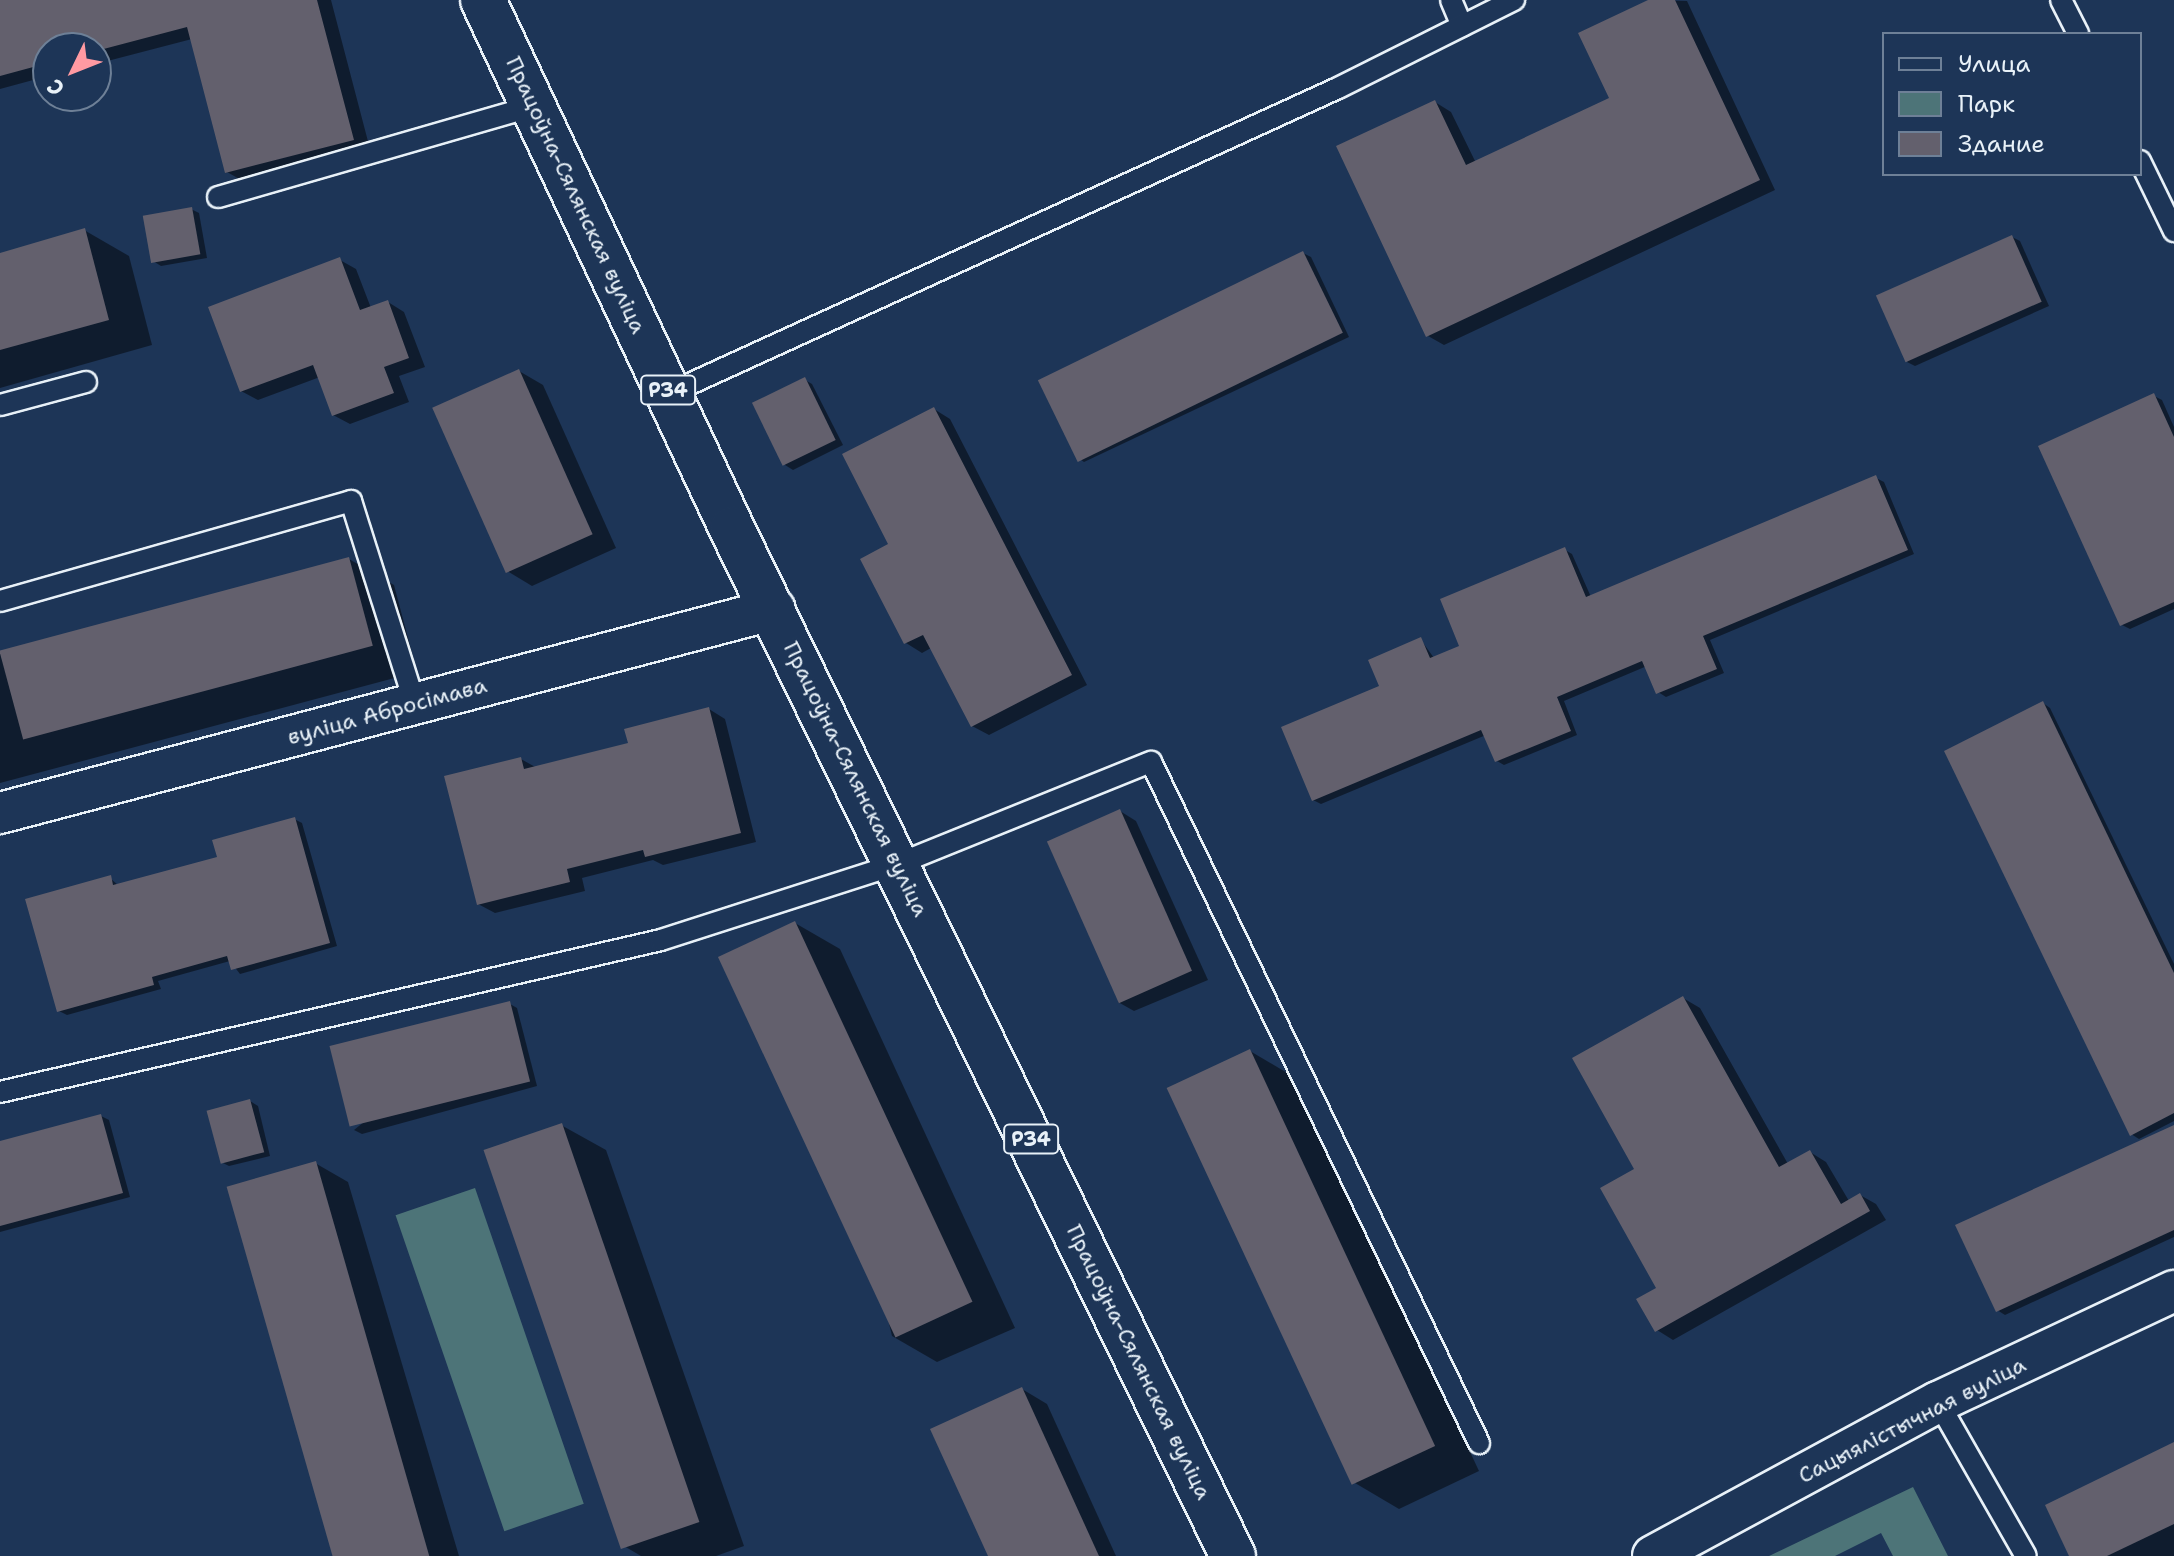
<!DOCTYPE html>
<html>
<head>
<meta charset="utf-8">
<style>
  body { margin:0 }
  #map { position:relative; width:2174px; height:1556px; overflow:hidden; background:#1d3557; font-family:"Shantell Sans",sans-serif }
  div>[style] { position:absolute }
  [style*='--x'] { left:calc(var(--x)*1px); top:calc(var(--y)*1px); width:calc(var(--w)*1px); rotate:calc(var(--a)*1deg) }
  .green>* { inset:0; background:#4d7478; transform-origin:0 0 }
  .shadow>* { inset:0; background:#0007 }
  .building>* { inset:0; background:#63606d; transform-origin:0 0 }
  .roads { filter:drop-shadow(2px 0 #e8f1f8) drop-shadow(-2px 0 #e8f1f8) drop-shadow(0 2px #e8f1f8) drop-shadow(0 -2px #e8f1f8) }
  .lane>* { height:20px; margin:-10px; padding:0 10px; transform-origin:10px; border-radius:10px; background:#1d3557 }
  .street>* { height:40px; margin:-20px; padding:0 20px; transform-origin:20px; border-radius:20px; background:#1d3557 }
  .primary>* { height:44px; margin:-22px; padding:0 22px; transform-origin:22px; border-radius:22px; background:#1d3557 }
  span { translate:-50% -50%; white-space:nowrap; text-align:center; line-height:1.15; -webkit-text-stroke:6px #1d3557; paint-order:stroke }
  .shield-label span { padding:2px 6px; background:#1d3557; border:2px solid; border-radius:6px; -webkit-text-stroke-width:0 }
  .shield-label { font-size:20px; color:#e8f1f8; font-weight:700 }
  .street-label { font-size:22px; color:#e8f1f8 }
  .legend { position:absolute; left:1882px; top:32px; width:260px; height:144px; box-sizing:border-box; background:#1d3557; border:2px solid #6e8097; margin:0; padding:10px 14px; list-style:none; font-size:24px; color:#e8f1f8 }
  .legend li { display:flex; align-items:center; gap:16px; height:40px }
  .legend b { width:40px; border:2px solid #6e8097 }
  .north { position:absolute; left:32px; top:32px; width:80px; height:80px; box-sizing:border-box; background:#1d3557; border:2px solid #6e8097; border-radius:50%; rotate:227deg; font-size:22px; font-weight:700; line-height:32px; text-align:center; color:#e8f1f8 }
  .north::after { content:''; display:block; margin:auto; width:28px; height:36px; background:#ff9aa2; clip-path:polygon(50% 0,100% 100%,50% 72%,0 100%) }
</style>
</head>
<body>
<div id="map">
  <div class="green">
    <div style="left:475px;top:1188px;width:334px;height:84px;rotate:71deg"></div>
    <div style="clip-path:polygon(1913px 1487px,1948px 1556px,1893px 1556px,1881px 1533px,1835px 1556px,1769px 1556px)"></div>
  </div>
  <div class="shadow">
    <div style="clip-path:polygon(0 0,331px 0,370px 149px,243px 181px,227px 172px,192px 39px,96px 64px,96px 48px,48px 48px,48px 76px,0 89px)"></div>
    <div style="clip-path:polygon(1652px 0,1687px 1px,1775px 190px,1444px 345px,1428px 336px,1435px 102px,1451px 112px,1476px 163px,1611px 99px)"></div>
    <div style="clip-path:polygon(191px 209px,199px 213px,207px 258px,161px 266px,153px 261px)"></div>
    <div style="clip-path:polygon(84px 230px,129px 256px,152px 345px,0 388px,0 255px)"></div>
    <div style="clip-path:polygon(2012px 237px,2020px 241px,2049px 306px,1915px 366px,1907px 362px)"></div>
    <div style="clip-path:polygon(1303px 253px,1311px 257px,1349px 337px,1084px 462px,1077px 457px)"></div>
    <div style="clip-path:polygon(340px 260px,356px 269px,371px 308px,388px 302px,404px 312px,425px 367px,399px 376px,409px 402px,350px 424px,333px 415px,320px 377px,258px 400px,241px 391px)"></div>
    <div style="clip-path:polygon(519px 371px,543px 385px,616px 548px,532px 586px,507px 571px)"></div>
    <div style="clip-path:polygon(805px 380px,812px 384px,843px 445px,793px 470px,785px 465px)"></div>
    <div style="clip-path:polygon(2154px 396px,2162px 400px,2174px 427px,2174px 609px,2130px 629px,2122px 625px)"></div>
    <div style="clip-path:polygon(934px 409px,950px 419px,1087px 685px,989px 735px,972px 726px,931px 648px,922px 653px,906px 643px,891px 545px)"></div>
    <div style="clip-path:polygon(1876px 478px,1884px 482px,1914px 554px,1710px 640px,1724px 673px,1666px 697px,1658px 692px,1647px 666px,1564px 701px,1577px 735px,1504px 765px,1497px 761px,1486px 735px,1321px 804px,1313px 800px,1381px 687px,1421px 640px,1434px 658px,1462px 647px,1565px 550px,1572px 554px,1591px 597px)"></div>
    <div style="clip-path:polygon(349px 559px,394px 585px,417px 672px,0 783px,0 654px)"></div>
    <div style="clip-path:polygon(2043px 703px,2050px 708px,2174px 964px,2174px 1121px,2139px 1139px,2131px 1134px)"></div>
    <div style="clip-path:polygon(709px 709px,725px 719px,756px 842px,663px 865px,653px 860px,582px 878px,585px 891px,495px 913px,478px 904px,521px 759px,537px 768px,631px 744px)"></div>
    <div style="clip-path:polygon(1120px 811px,1136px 821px,1208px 980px,1134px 1011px,1118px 1002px)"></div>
    <div style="clip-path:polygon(294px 819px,302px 823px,337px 946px,240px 974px,230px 961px,158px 981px,161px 989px,67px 1015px,59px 1011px,110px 878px,119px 886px,219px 858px)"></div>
    <div style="clip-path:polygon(795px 923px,840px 949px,1015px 1328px,937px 1362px,892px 1336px)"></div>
    <div style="clip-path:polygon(1683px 998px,1700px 1008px,1788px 1164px,1810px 1152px,1826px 1162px,1849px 1201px,1860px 1195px,1876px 1204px,1886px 1220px,1673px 1340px,1657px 1330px,1659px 1289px,1636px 1169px)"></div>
    <div style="clip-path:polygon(510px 1004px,517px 1008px,537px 1086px,362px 1134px,354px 1130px)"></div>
    <div style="clip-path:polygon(1250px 1051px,1294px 1077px,1479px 1471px,1399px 1509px,1355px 1483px)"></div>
    <div style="clip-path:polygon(250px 1101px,258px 1106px,270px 1156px,229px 1166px,221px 1162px)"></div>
    <div style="clip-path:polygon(101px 1116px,109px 1120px,130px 1197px,0 1232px,0 1143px)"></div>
    <div style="clip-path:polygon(561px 1125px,606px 1150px,744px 1546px,716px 1556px,641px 1556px,624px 1546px)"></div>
    <div style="clip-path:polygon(2174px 1127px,2174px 1237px,2005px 1315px,1997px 1310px)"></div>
    <div style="clip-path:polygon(315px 1163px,348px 1182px,459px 1556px,340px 1556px)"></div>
    <div style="clip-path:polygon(1022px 1389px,1047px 1404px,1116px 1556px,990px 1556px)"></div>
    <div style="clip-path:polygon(2174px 1445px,2174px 1556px,2072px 1556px)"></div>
  </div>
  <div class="building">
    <div style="clip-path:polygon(0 0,317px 0,354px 140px,225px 173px,187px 27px,96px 51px,48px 48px,48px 63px,0 76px)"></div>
    <div style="clip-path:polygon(1648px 0,1675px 0,1760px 180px,1426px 337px,1336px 146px,1435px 100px,1466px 165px,1609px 98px,1578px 33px)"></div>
    <div style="left:192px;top:207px;width:48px;height:50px;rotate:80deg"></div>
    <div style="clip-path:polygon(85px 228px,109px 320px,0 350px,0 253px)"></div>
    <div style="left:2012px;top:235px;width:73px;height:149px;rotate:66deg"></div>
    <div style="left:1303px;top:251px;width:91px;height:295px;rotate:64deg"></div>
    <div style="clip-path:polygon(340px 257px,360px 310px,388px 300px,409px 358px,384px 367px,394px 393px,332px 416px,313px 365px,240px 392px,208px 307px)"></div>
    <div style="left:519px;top:369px;width:181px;height:95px;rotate:66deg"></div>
    <div style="left:805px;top:377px;width:70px;height:59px;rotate:64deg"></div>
    <div style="clip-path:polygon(2154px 393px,2174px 437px,2174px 602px,2120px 626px,2038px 446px)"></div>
    <div style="clip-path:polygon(934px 407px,1072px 675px,971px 727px,923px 635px,904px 644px,860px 559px,888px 544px,842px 454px)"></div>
    <div style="clip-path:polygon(1876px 475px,1908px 550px,1703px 636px,1717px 669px,1656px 694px,1642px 661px,1557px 697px,1571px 731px,1495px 762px,1481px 730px,1312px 801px,1281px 727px,1379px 686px,1368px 660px,1421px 637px,1430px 658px,1459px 646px,1440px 599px,1565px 547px,1586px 597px)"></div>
    <div style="left:349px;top:557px;width:92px;height:362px;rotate:75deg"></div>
    <div style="clip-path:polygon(2043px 701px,2174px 973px,2174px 1113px,2130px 1136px,1944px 751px)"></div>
    <div style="clip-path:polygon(709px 707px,741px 833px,645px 857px,643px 850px,567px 869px,570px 882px,477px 905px,444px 776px,521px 757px,524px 769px,628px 743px,624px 729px)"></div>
    <div style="left:1120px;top:809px;width:177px;height:80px;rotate:66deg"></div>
    <div style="clip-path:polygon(295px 817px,330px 943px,231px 970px,227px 956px,152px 977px,154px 985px,57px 1012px,25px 899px,111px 875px,113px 885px,217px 857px,212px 840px)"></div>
    <div style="left:795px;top:921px;width:420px;height:85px;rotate:65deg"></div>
    <div style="clip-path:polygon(1683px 996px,1779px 1167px,1810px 1150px,1841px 1204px,1860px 1193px,1870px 1211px,1655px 1332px,1636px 1299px,1656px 1288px,1600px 1188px,1634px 1169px,1572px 1058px)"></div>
    <div style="left:510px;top:1001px;width:83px;height:186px;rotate:76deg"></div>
    <div style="left:1250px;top:1049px;width:438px;height:92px;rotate:65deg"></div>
    <div style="left:250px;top:1099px;width:55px;height:45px;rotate:75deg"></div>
    <div style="clip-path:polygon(101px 1114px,123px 1193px,0 1226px,0 1141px)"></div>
    <div style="left:562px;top:1123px;width:422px;height:83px;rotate:71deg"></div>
    <div style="clip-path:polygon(2174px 1125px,2174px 1230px,1996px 1312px,1955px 1225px)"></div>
    <div style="left:316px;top:1161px;width:412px;height:93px;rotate:74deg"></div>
    <div style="clip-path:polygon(1022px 1387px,1099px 1556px,988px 1556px,930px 1429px)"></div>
    <div style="clip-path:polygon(2174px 1442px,2174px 1524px,2107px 1556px,2069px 1556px,2045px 1505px)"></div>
  </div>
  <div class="roads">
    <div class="lane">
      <div style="--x:1451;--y:0;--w:28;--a:67"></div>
      <div style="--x:2061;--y:0;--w:38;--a:63"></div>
      <div style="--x:2140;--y:161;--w:78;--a:64.1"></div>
      <div style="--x:218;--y:197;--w:328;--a:-16.1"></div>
      <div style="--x:670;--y:393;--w:734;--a:-24.54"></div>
      <div style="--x:1338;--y:88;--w:197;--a:-26.6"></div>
      <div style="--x:0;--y:405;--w:89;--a:-15"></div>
      <div style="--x:0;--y:601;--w:365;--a:-15.9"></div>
      <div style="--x:351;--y:501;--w:213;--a:72.5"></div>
      <div style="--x:0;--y:1092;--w:678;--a:-12.95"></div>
      <div style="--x:661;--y:940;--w:249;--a:-17.8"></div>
      <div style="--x:898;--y:864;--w:273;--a:-22"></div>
      <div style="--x:1151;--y:762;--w:756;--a:64.28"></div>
      <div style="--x:1938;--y:1402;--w:177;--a:60.3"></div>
    </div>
    <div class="street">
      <div style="--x:0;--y:813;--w:801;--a:-14.75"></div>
      <div style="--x:1653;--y:1556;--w:324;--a:-28.4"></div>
      <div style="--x:1938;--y:1402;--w:261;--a:-25.2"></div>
    </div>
    <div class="primary">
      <div style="--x:483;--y:0;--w:585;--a:64.79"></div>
      <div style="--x:732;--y:529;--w:1143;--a:64"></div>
    </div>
  </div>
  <div class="shield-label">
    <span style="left:668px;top:390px">Р34</span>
    <span style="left:1031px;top:1139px">Р34</span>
  </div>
  <div class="street-label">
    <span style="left:576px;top:195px;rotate:65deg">Працоўна-Сялянская вуліца</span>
    <span style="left:387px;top:711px;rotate:-15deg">вуліца Абросімава</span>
    <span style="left:856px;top:779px;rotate:64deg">Працоўна-Сялянская вуліца</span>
    <span style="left:1139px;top:1362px;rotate:64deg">Працоўна-Сялянская вуліца</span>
    <span style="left:1912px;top:1420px;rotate:-27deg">Сацыялістычная вуліца</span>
  </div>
  <ul class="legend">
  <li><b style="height:10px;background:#1d3557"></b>Улица</li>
  <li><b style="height:22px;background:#4d7478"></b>Парк</li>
  <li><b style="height:22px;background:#63606d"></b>Здание</li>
  </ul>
  <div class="north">С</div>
</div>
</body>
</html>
